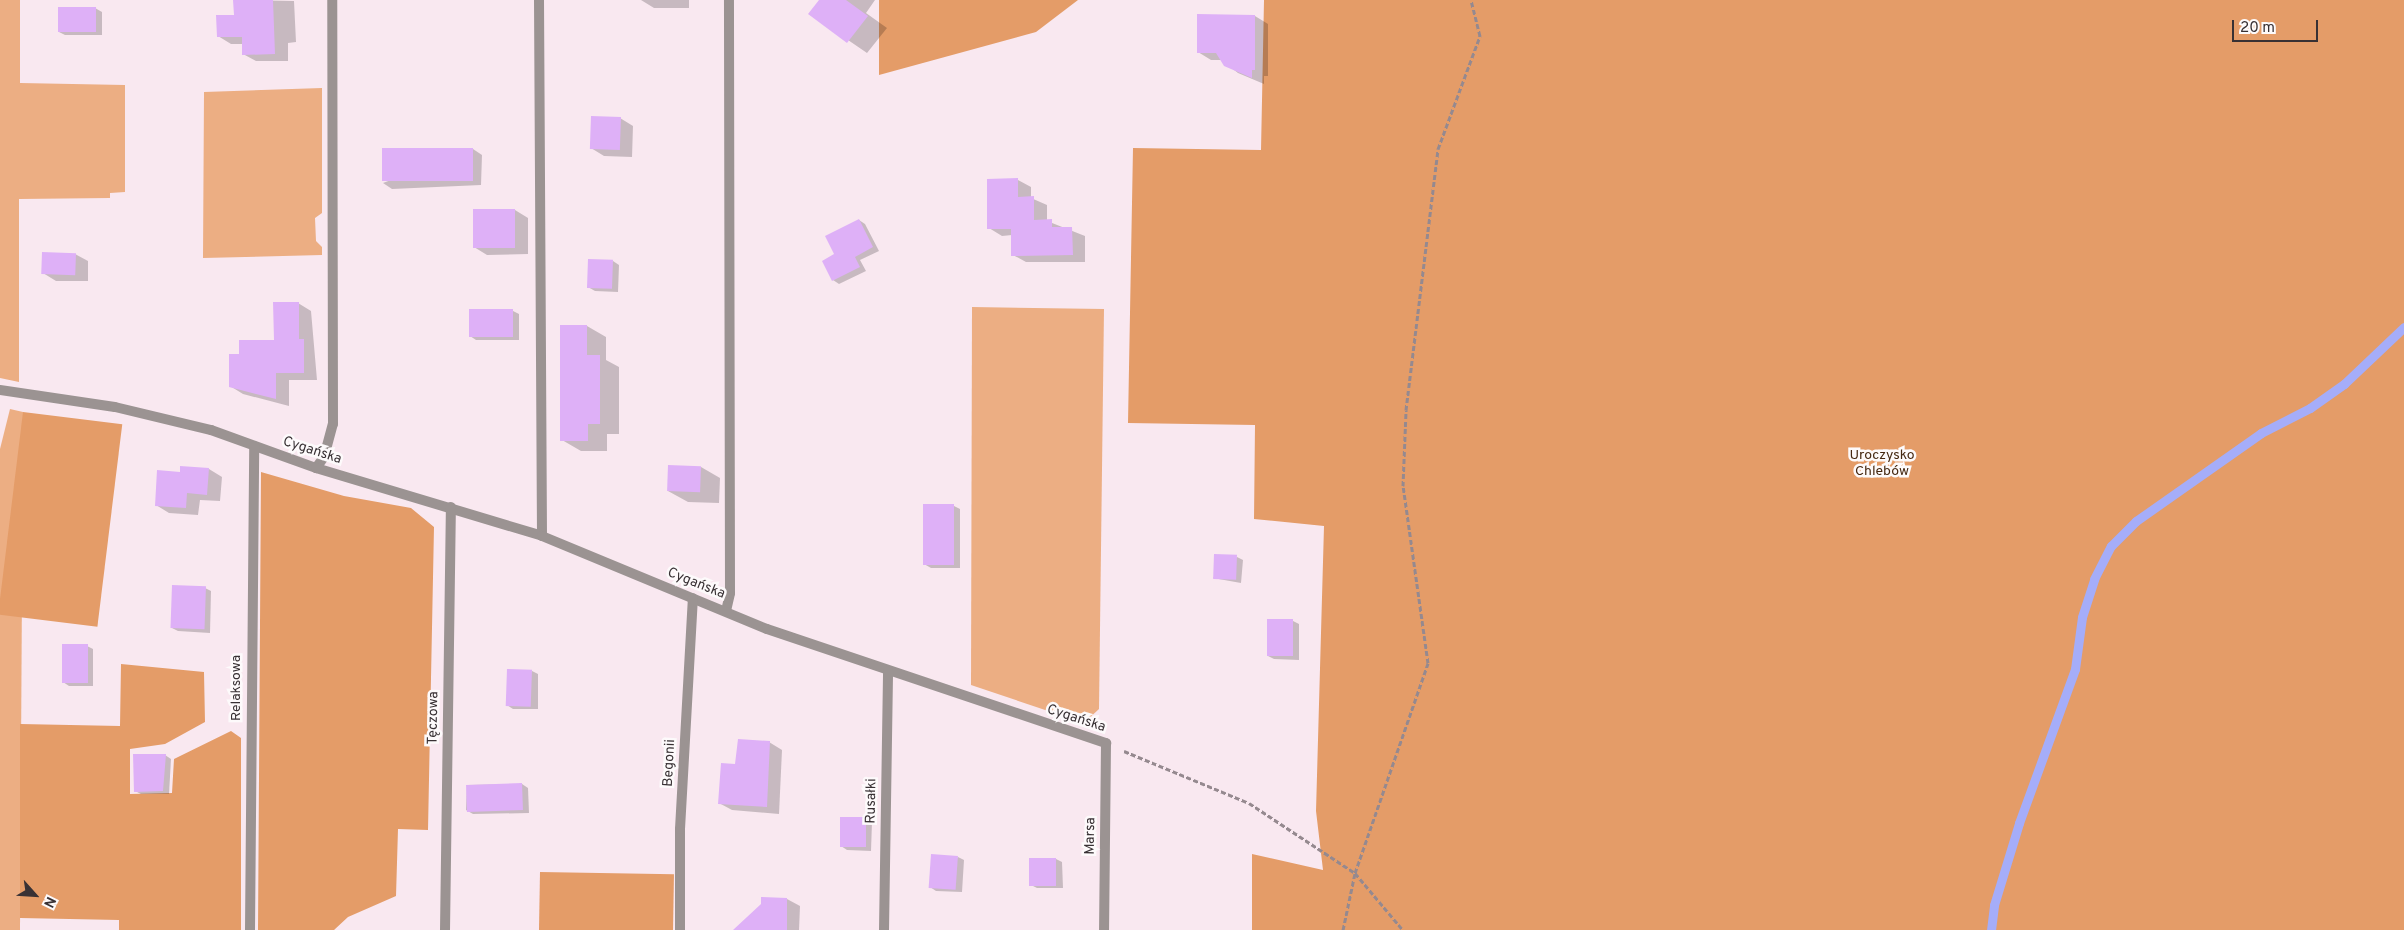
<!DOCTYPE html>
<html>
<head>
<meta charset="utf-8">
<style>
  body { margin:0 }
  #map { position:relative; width:2404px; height:930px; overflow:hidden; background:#f9e8f0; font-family:Overpass,sans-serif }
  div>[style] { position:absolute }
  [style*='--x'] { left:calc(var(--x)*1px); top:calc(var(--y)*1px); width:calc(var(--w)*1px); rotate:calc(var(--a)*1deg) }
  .green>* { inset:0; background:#ecae83 }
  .forest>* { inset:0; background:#e49c68; transform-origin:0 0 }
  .shadow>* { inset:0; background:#0003 }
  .stream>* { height:9px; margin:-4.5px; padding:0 4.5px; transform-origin:4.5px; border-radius:4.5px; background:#a5adf9 }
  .building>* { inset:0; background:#deb0f7; transform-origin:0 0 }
  .path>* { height:3px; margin-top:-1.5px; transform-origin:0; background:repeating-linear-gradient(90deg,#95898f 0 5px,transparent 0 7.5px) }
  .service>* { height:10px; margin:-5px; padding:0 5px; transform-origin:5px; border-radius:5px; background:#9b9392 }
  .minor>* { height:10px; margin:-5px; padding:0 5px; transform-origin:5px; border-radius:5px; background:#9b9392 }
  span { translate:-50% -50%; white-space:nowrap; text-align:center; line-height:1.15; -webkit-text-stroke:5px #fdfafb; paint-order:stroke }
  .street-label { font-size:14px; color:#383134 }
  .park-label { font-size:14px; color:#452811 }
  .north { position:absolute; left:10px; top:870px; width:50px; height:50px; -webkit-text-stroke:4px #fdfafb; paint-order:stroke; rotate:116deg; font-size:14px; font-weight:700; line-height:20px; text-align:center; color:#383134 }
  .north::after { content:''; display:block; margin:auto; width:18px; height:22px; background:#383134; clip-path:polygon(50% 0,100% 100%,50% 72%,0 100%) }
  .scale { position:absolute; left:2232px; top:20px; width:86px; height:22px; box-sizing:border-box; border:2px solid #383134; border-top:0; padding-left:6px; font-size:15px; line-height:18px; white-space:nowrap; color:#383134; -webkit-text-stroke:4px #fdfafb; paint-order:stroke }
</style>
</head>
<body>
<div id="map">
  <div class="green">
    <div style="clip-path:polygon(0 0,20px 0,20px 83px,125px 85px,125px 192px,110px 193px,110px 198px,19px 199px,19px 382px,0 378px)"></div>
    <div style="clip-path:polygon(322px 88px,322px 213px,315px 218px,316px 241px,322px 247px,322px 255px,203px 258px,204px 92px)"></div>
    <div style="clip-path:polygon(972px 307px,1104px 309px,1099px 709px,1084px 723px,971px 685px)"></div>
    <div style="clip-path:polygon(10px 409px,23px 412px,20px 930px,0 930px,0 449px)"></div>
  </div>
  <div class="forest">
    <div style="clip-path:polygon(879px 0,1078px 0,1036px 32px,879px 75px)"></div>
    <div style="clip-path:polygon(1264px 0,2404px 0,2404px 930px,1252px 930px,1252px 854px,1323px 870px,1316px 811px,1324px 526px,1254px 519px,1255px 425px,1128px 423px,1133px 148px,1261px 150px)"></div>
    <div style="left:23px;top:412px;width:100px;height:204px;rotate:7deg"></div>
    <div style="clip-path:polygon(261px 472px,344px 496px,411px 508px,434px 527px,428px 830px,398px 829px,396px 896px,348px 917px,334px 930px,258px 930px)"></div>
    <div style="clip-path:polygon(121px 664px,204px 672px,205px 722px,165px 744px,130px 749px,130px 794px,172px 793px,174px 759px,231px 731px,241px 738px,241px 930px,119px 930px,119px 920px,20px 918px,20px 724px,120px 726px)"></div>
    <div style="left:540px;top:872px;width:134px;height:58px;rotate:1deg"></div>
  </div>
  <div class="shadow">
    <div style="clip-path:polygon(234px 0,294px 1px,296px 42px,288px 43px,288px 61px,256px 61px,243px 54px,243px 44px,231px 44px,218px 36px,235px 16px)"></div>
    <div style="clip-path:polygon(641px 0,689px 0,689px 8px,654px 8px)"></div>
    <div style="clip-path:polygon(820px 0,875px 0,866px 13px,887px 28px,867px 53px,810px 14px)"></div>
    <div style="clip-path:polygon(95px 8px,102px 12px,102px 35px,65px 35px,59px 32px)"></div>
    <div style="clip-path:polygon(1198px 16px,1255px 16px,1268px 24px,1268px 76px,1264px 76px,1264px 84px,1238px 73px,1221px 60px,1211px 60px,1198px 52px)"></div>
    <div style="clip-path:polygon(620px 118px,633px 126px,632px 157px,604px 156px,591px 148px)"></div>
    <div style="clip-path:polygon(473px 149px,482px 155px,481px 185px,392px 189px,383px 183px)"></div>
    <div style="clip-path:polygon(1018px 180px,1031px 187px,1031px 198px,1047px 205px,1047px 221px,1085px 236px,1085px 262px,1026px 262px,1013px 255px,1012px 235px,1002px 236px,989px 228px)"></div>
    <div style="clip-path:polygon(515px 210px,528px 218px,528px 254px,487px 255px,474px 247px)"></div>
    <div style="clip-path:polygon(859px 220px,865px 224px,879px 251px,860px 260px,866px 271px,839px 284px,833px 280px)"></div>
    <div style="clip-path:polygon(75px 254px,88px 261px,88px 281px,56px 281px,43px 273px)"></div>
    <div style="clip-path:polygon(613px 261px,619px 265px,618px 292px,595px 291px,588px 287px)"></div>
    <div style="clip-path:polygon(298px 303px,311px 311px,317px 380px,289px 380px,289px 406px,243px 394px,230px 386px,240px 356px,275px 341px)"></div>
    <div style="clip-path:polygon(513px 311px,519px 314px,519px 340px,476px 340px,470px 336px)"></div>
    <div style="clip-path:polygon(587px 326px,606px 337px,606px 360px,619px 367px,619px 434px,607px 434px,607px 451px,581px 451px,562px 440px)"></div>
    <div style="clip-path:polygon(701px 467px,720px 478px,719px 503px,688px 502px,668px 491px)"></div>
    <div style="clip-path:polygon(209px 469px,222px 477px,220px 501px,200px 500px,198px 515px,169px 513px,156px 505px,181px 473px)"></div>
    <div style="clip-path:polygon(954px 506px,960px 509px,960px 568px,931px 568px,924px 564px)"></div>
    <div style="clip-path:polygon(1237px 557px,1243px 560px,1241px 583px,1213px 578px)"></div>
    <div style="clip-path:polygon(205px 588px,211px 591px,210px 633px,178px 631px,172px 628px)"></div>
    <div style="clip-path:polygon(1293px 621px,1299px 624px,1299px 660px,1274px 659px,1268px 656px)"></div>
    <div style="clip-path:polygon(87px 646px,93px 649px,93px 686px,69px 686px,63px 682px)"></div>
    <div style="clip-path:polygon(532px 671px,538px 674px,538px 709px,513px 709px,507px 705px)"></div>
    <div style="clip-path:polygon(769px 742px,782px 750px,779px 814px,732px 810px,719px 803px,737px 766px)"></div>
    <div style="clip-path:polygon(165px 755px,171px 759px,169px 794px,141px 794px,135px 791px)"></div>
    <div style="clip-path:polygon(522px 784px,528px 788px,529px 813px,473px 814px,466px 810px,467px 785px)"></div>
    <div style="clip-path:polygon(866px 818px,872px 822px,871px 851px,847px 850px,841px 846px)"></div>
    <div style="clip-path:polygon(958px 857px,964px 860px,962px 892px,936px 891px,930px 887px)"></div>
    <div style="clip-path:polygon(1056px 859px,1062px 862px,1063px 888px,1037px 888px,1031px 885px)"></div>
    <div style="clip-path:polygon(787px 899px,800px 906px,799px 930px,754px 930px)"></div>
  </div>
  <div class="stream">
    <div style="--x:1991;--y:930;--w:25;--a:-83"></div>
    <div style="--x:1994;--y:905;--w:86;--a:-73"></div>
    <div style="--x:2019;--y:823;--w:164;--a:-70"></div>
    <div style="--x:2075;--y:669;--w:52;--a:-82.3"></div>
    <div style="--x:2082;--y:617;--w:40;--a:-72"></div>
    <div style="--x:2094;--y:579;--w:37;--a:-63"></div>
    <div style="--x:2111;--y:546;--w:35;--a:-45"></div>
    <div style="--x:2136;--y:521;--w:153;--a:-35.1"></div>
    <div style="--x:2261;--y:433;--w:55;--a:-27"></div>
    <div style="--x:2310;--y:408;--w:42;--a:-35.2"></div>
    <div style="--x:2344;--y:384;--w:83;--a:-43.5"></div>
  </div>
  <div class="building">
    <div style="clip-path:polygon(233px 0,273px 0,275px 54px,242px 55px,242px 37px,217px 37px,216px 15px,234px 15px)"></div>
    <div style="clip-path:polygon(819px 0,846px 0,868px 16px,847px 43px,808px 14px)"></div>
    <div style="left:96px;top:7px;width:25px;height:38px;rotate:90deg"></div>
    <div style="clip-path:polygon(1197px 14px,1255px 15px,1255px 70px,1252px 70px,1252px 78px,1224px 66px,1216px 53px,1197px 53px)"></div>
    <div style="left:591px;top:116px;width:30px;height:33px;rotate:2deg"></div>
    <div style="left:473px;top:148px;width:33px;height:91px;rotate:90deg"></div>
    <div style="clip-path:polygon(1018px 178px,1018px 197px,1034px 196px,1034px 220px,1052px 219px,1052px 227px,1072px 227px,1073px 255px,1011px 256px,1011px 229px,987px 229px,987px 179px)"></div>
    <div style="left:473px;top:209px;width:42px;height:39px"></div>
    <div style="clip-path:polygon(859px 219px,873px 247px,855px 257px,860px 267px,832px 281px,822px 261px,834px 254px,825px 236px)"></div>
    <div style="left:42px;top:252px;width:34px;height:22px;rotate:2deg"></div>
    <div style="left:588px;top:259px;width:25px;height:29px;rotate:2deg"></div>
    <div style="clip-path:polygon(273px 302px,299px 302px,299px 339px,304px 339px,304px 373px,276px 373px,276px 399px,229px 387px,229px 354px,239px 354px,239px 340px,274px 340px)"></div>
    <div style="left:469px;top:309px;width:44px;height:28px"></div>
    <div style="clip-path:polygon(560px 325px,587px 325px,587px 355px,600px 355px,600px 424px,588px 424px,588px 441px,560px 441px)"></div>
    <div style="left:668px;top:465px;width:33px;height:26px;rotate:2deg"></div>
    <div style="clip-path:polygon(180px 466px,209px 468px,207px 495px,187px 493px,186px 508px,155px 506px,157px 470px,180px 472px)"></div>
    <div style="left:923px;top:504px;width:31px;height:61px"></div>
    <div style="left:1214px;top:554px;width:23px;height:25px;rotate:2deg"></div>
    <div style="left:172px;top:585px;width:34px;height:43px;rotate:2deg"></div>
    <div style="left:1267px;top:619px;width:26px;height:37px"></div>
    <div style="left:62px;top:644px;width:26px;height:39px"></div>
    <div style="left:507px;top:669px;width:25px;height:37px;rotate:2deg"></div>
    <div style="clip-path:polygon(738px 739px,770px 741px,767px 807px,718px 804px,721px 763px,735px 764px)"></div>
    <div style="clip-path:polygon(133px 754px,166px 754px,163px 791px,134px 792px)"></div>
    <div style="left:522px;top:783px;width:27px;height:56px;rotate:88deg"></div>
    <div style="left:840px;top:817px;width:26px;height:30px"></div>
    <div style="left:931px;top:854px;width:27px;height:34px;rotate:4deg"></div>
    <div style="left:1029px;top:858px;width:27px;height:28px"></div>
    <div style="clip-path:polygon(761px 897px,787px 898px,787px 930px,733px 930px,761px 904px)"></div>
  </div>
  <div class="path">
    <div style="--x:1124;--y:751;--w:135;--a:22.6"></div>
    <div style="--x:1249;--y:803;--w:127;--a:33.4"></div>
    <div style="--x:1355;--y:873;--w:75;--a:49.9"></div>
    <div style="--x:1343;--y:930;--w:58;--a:-78.1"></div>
    <div style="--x:1355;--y:873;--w:222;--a:-70.8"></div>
    <div style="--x:1428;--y:663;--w:179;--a:-98"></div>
    <div style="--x:1403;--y:486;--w:76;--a:-87.7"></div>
    <div style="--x:1406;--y:410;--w:263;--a:-83"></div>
    <div style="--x:1438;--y:149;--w:121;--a:-69.6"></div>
    <div style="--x:1480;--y:36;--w:37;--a:-104"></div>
  </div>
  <div class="service">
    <div style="--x:539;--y:0;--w:536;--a:89.68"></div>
    <div style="--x:316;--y:468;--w:14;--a:-54"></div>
    <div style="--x:324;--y:457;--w:34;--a:-75"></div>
    <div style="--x:333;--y:424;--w:424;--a:-90.1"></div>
    <div style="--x:726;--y:611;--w:18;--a:-77"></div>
    <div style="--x:730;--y:593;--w:593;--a:-90.1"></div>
  </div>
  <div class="minor">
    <div style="--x:0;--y:390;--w:116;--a:8.4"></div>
    <div style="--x:115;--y:407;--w:99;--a:13.5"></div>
    <div style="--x:211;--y:430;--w:112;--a:19.9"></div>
    <div style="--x:316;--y:468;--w:236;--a:16.7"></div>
    <div style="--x:542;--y:536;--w:243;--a:22.5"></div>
    <div style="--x:767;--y:629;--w:358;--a:18.6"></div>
    <div style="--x:1106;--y:743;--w:187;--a:90.6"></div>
    <div style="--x:250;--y:930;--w:484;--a:-89.5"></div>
    <div style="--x:445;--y:930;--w:423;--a:-89.2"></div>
    <div style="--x:680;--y:930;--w:101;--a:-90"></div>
    <div style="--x:680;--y:829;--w:231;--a:-86.8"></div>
    <div style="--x:884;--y:930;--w:259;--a:-89.1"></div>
  </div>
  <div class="street-label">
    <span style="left:312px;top:451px;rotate:18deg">Cygańska</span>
    <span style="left:696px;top:584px;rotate:22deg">Cygańska</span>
    <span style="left:237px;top:688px;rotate:-90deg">Relaksowa</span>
    <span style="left:434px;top:718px;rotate:-89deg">Tęczowa</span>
    <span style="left:1076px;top:719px;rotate:18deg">Cygańska</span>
    <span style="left:670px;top:763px;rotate:-87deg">Begonii</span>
    <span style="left:872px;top:801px;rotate:-89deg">Rusałki</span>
    <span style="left:1091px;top:836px;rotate:-89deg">Marsa</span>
  </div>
  <div class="park-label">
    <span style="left:1882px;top:464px">Uroczysko<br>Chlebów</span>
  </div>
  <div class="north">N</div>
  <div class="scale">20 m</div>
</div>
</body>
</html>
